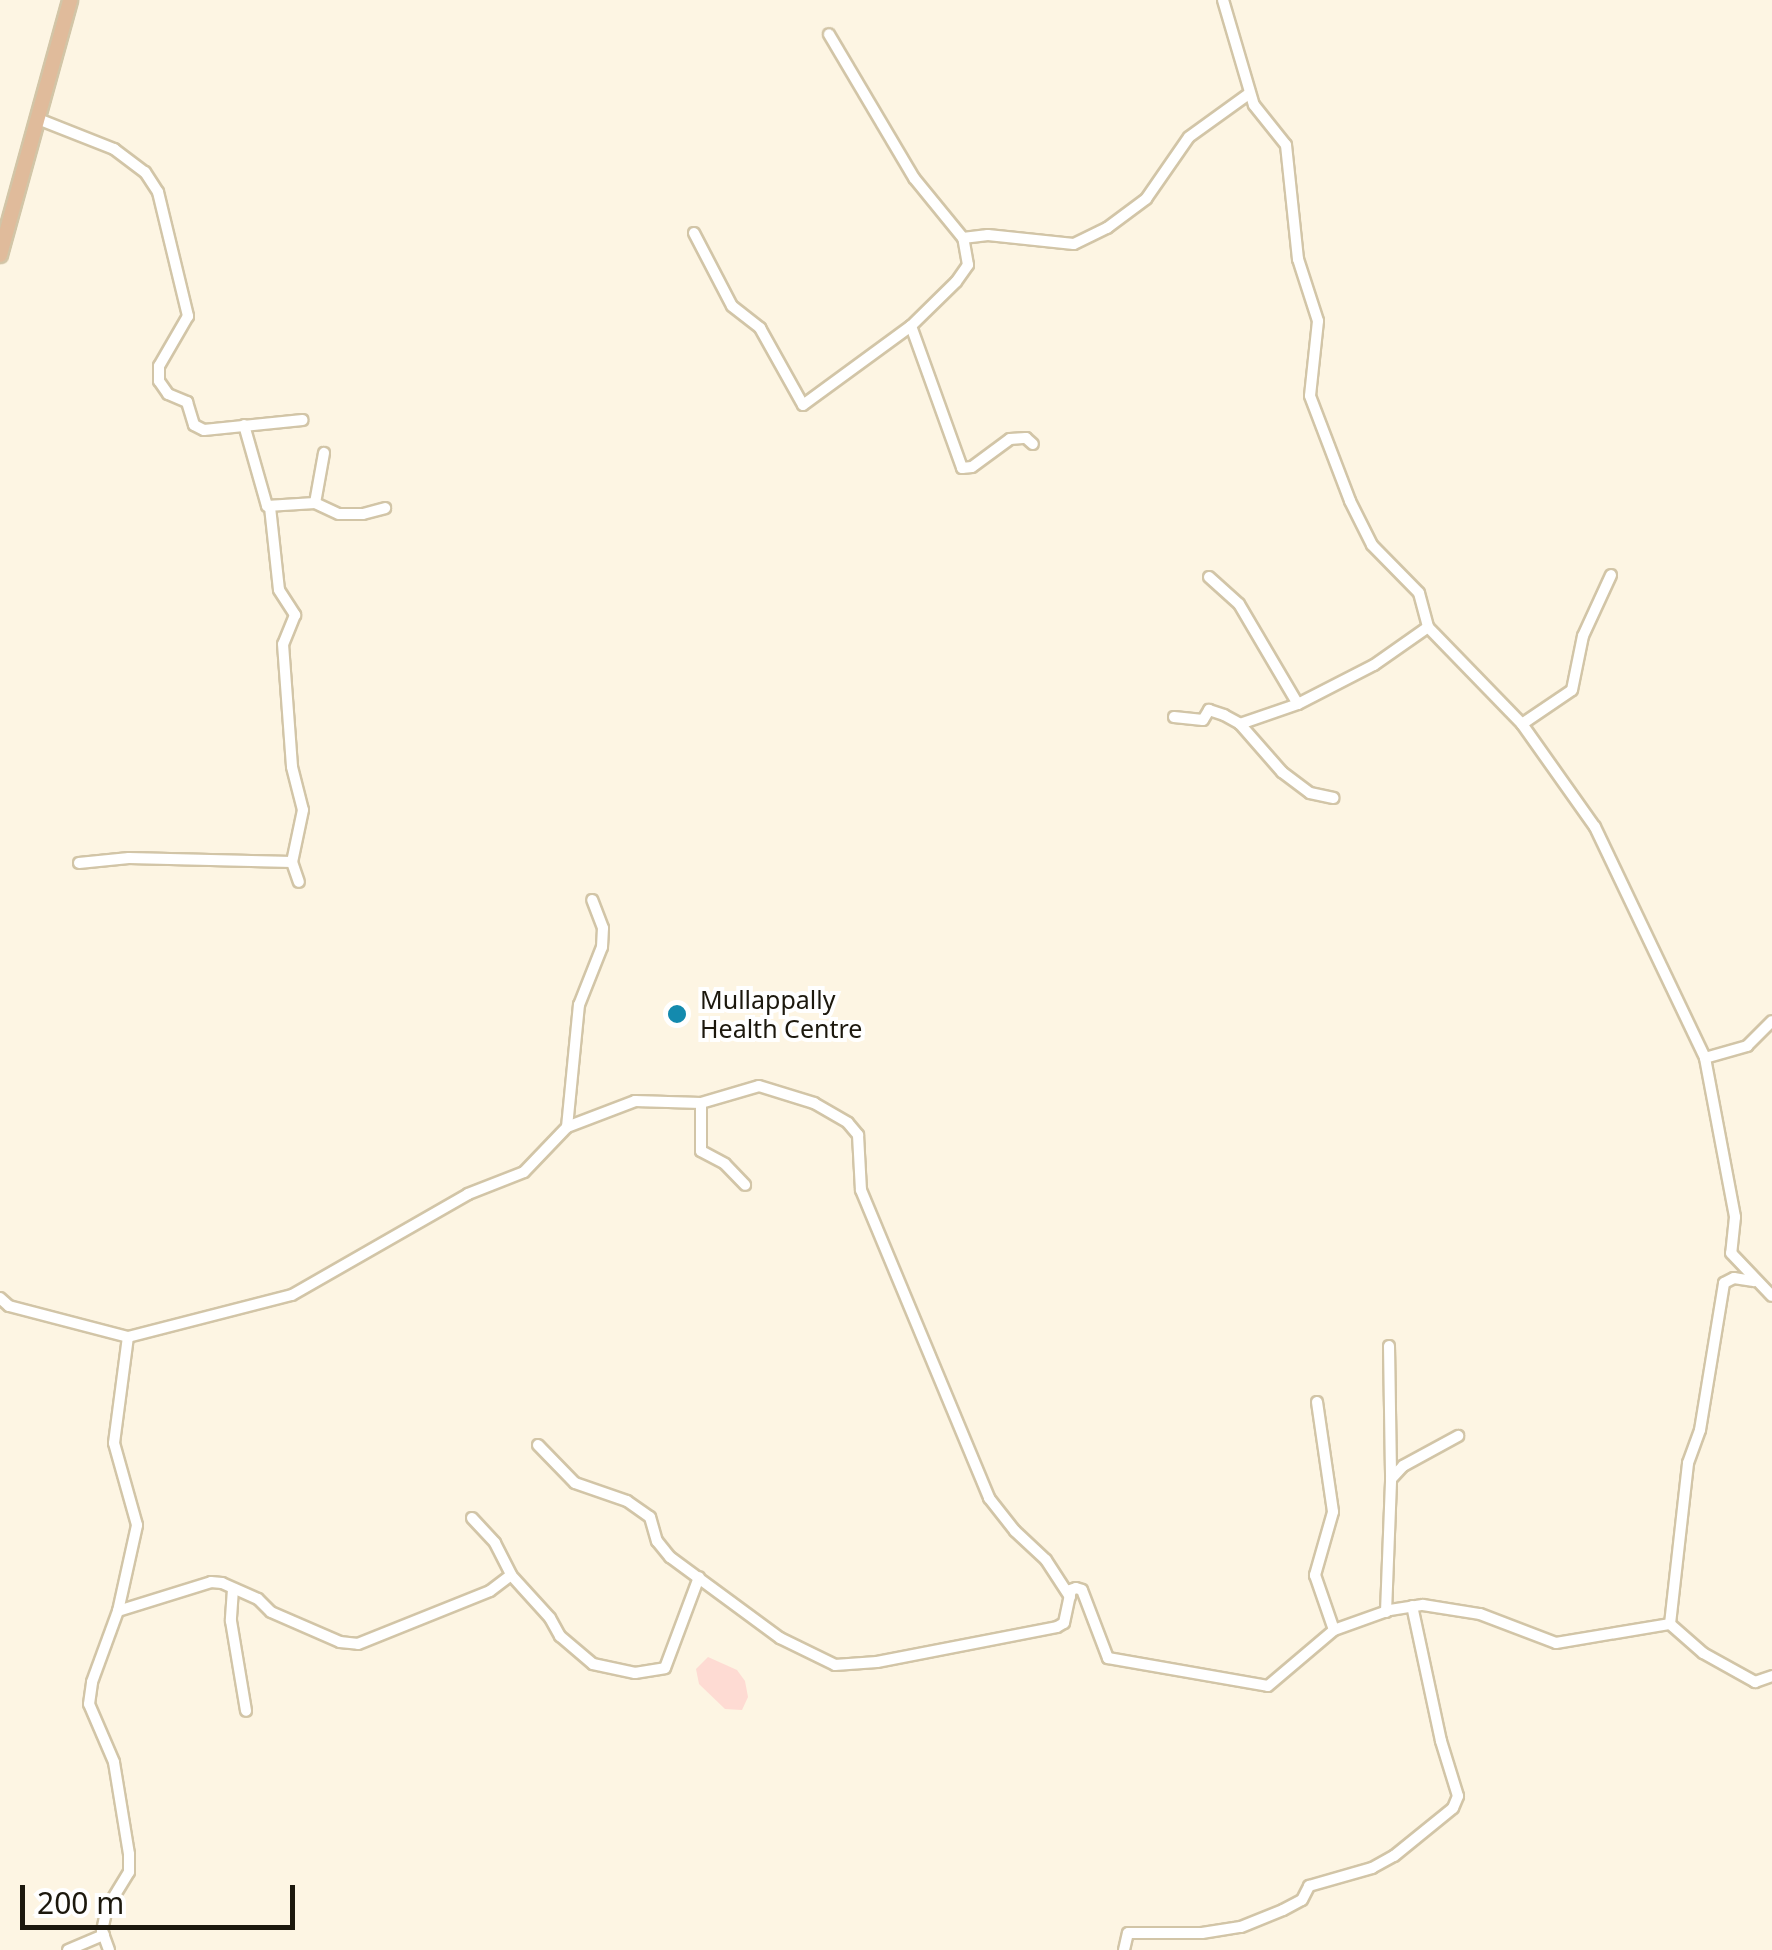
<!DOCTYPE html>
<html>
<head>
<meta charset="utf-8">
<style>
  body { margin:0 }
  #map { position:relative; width:1772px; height:1950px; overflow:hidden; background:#fdf5e3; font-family:"Noto Sans",sans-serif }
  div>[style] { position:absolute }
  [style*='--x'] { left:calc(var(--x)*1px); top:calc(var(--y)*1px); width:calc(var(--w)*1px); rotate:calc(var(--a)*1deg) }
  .green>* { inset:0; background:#fedbd3 }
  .roads { filter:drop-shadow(2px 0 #d2c5a7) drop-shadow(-2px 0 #d2c5a7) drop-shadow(0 2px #d2c5a7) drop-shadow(0 -2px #d2c5a7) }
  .minor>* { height:10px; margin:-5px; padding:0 5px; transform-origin:5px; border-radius:5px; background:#fff }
  .major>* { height:14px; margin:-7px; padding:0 7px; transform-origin:7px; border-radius:7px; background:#e0bb9b }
  .dots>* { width:28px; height:28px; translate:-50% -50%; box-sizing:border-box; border:5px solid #fff; border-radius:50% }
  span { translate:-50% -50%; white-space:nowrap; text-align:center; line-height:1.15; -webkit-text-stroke:8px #fff; paint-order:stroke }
  .poi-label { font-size:25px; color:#1c180d }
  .left { translate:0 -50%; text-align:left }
  .scale { position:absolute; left:20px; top:1885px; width:275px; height:45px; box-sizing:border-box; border:5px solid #1c180d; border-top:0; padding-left:12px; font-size:30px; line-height:35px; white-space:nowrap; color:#1c180d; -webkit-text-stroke:8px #fff; paint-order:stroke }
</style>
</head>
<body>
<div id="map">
  <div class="green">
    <div style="clip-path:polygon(708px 1657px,737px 1670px,745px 1681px,748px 1697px,742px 1710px,725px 1709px,699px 1684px,696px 1669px)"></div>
  </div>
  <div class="roads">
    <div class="minor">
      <div style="--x:1223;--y:0;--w:109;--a:73.6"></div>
      <div style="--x:1254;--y:105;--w:51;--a:51.3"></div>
      <div style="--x:1286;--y:145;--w:115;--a:84"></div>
      <div style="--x:1298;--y:259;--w:65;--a:72.1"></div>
      <div style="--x:1318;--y:321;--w:75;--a:96.1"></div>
      <div style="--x:1310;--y:396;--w:112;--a:69.1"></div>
      <div style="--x:1350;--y:501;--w:49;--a:63.4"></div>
      <div style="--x:1372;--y:545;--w:67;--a:45.6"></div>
      <div style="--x:1419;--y:593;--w:35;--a:75"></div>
      <div style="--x:1428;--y:627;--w:135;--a:45.9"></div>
      <div style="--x:1522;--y:724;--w:126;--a:54.7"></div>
      <div style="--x:1595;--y:827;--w:256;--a:64.5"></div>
      <div style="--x:1705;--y:1058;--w:162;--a:79.3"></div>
      <div style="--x:1735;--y:1217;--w:36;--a:96"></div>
      <div style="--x:1731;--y:1253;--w:59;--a:46.4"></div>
      <div style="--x:38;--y:119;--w:82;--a:21.5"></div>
      <div style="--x:114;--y:149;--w:39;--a:37"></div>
      <div style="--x:145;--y:172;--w:24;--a:57"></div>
      <div style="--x:158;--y:192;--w:128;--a:76.4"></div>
      <div style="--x:188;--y:316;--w:58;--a:120.1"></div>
      <div style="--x:159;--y:366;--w:15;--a:90"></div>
      <div style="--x:159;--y:381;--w:16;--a:55"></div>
      <div style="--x:168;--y:394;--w:21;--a:23"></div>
      <div style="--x:187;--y:402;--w:24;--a:73"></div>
      <div style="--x:194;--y:425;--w:11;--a:27"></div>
      <div style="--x:204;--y:430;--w:99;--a:-5.8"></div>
      <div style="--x:694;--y:233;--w:82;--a:62.5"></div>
      <div style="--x:732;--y:306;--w:36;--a:38"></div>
      <div style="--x:760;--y:328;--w:88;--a:60.8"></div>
      <div style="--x:803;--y:405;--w:134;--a:-36.2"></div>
      <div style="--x:911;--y:326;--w:63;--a:-44.4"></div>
      <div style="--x:956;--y:282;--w:21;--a:-55"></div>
      <div style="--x:968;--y:265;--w:27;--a:-100"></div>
      <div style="--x:963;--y:238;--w:77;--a:-129.2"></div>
      <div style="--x:914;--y:178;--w:167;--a:-120.6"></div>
      <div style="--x:963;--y:238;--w:25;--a:-7"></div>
      <div style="--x:988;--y:235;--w:86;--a:6"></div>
      <div style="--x:1074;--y:244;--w:37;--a:-26"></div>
      <div style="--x:1107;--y:228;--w:49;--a:-36.6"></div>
      <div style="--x:1146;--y:199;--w:75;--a:-55.3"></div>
      <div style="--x:1189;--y:137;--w:75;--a:-35.8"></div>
      <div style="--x:911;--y:326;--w:151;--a:70.2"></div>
      <div style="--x:962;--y:468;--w:10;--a:-6"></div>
      <div style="--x:972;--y:467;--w:47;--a:-36.4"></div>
      <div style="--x:1010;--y:439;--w:16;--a:-4"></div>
      <div style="--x:1026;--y:438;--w:9;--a:41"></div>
      <div style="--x:244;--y:425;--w:84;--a:74.1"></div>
      <div style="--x:267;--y:506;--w:48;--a:-3.6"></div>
      <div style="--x:315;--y:503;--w:26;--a:25"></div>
      <div style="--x:339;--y:514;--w:24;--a:0"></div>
      <div style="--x:363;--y:514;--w:23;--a:-15"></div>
      <div style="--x:315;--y:503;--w:51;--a:-79.8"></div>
      <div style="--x:270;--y:507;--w:83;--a:83.8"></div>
      <div style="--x:279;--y:590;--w:30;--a:57"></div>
      <div style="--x:295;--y:615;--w:31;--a:112"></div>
      <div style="--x:283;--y:644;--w:123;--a:85.8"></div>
      <div style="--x:292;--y:767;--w:44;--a:75.7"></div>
      <div style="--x:303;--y:810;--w:53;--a:101.9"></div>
      <div style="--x:292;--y:862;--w:21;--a:71"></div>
      <div style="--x:1209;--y:577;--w:40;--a:42"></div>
      <div style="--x:1239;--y:604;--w:116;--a:59.5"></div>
      <div style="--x:1174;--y:717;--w:29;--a:6"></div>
      <div style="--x:1203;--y:720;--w:12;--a:-59"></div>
      <div style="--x:1209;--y:710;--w:16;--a:18"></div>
      <div style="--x:1224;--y:715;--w:18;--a:29"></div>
      <div style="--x:1240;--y:724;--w:64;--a:48.8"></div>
      <div style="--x:1282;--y:772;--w:35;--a:37"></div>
      <div style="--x:1310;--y:793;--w:24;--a:12"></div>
      <div style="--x:1240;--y:724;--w:61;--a:-19"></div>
      <div style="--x:1298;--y:704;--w:85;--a:-27.2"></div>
      <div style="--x:1374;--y:665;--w:66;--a:-35.1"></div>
      <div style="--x:1522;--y:724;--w:60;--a:-34.2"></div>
      <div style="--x:1572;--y:690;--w:55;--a:-78.5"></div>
      <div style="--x:1583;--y:636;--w:67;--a:-65.3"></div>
      <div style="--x:79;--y:863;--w:50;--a:-5.7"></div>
      <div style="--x:129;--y:858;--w:163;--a:1.4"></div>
      <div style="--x:1705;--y:1058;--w:44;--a:-15.9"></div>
      <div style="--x:1747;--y:1046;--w:35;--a:-45"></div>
      <div style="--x:701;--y:1103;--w:48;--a:90"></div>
      <div style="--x:701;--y:1151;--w:27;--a:28"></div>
      <div style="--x:725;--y:1164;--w:29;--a:46"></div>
      <div style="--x:567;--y:1127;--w:123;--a:-84.4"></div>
      <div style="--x:579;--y:1005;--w:62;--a:-68.4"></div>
      <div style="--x:602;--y:947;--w:19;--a:-87"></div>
      <div style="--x:603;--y:928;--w:30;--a:-111"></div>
      <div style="--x:0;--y:1298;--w:12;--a:42"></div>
      <div style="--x:9;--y:1306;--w:123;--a:14.6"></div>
      <div style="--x:1389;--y:1346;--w:132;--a:89.1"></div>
      <div style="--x:1317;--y:1402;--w:111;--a:81.7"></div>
      <div style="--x:1333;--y:1512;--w:66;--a:105.9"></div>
      <div style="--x:1315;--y:1575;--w:58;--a:70.9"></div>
      <div style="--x:538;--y:1445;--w:53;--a:45.8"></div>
      <div style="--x:575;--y:1483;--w:55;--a:19.1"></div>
      <div style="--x:627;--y:1501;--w:28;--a:35"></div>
      <div style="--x:650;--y:1517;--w:25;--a:74"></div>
      <div style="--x:657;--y:1541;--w:21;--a:51"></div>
      <div style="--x:670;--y:1557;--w:137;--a:36.4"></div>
      <div style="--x:780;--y:1638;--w:61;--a:26.1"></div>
      <div style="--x:835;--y:1665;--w:42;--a:-4.1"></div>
      <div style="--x:877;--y:1662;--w:183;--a:-11"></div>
      <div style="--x:1057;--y:1627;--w:8;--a:-30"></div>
      <div style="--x:1064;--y:1623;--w:34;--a:-78"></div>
      <div style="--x:1071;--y:1590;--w:5;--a:-22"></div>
      <div style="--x:1076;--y:1588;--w:6;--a:18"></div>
      <div style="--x:1082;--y:1590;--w:73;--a:69.1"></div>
      <div style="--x:1108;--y:1658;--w:162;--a:9.9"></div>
      <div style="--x:1268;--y:1686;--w:87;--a:-40.3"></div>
      <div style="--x:1334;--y:1630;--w:59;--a:-19.7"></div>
      <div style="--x:1390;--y:1610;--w:33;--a:-9"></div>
      <div style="--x:1423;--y:1605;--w:58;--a:9"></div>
      <div style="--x:1480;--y:1614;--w:81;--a:20.9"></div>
      <div style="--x:1556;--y:1643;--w:116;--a:-9.5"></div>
      <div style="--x:1670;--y:1624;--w:44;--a:41.3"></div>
      <div style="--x:1703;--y:1653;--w:60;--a:29.1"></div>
      <div style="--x:1755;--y:1682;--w:18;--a:-19"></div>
      <div style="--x:472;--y:1518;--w:34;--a:47"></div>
      <div style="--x:495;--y:1543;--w:36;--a:63"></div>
      <div style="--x:511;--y:1575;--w:58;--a:47.8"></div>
      <div style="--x:550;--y:1618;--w:21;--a:61"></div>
      <div style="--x:560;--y:1636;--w:43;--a:40.3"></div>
      <div style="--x:593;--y:1664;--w:43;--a:12.1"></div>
      <div style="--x:635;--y:1673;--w:30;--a:-9"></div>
      <div style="--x:665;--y:1668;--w:97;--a:-69.5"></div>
      <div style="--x:233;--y:1589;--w:32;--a:94"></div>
      <div style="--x:231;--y:1621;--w:91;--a:80.5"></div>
      <div style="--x:118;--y:1611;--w:88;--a:-77.5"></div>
      <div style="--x:137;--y:1525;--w:85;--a:-105.7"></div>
      <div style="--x:114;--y:1443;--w:107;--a:-82.5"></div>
      <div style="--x:128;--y:1337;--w:169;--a:-14.4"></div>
      <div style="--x:292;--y:1295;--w:203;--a:-29.8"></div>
      <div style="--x:468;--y:1194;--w:60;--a:-21.4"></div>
      <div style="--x:524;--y:1172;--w:62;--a:-46.3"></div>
      <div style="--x:567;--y:1127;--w:73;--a:-20.9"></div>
      <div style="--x:635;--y:1101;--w:66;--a:1.7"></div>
      <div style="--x:701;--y:1103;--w:60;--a:-16.3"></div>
      <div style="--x:759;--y:1086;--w:58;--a:17.2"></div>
      <div style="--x:814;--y:1103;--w:39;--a:30"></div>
      <div style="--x:848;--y:1123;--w:16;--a:50"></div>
      <div style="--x:858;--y:1135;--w:55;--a:86.9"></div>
      <div style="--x:861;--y:1190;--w:334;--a:67.4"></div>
      <div style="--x:989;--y:1498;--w:42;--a:51.8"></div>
      <div style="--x:1015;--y:1531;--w:42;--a:43.1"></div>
      <div style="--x:1046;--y:1560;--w:44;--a:57"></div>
      <div style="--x:1386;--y:1612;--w:133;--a:-87.8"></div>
      <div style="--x:1391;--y:1479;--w:18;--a:-47"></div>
      <div style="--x:1403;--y:1466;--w:63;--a:-28.6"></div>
      <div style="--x:1670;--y:1624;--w:162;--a:-83.6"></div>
      <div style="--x:1688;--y:1463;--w:35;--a:-70"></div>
      <div style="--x:1700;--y:1430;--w:149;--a:-80.7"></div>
      <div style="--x:1724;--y:1283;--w:11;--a:-27"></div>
      <div style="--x:1734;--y:1278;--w:20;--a:9"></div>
      <div style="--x:68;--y:1950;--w:39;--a:-23"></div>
      <div style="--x:109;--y:1950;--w:20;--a:-110"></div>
      <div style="--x:102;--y:1931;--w:24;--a:-78"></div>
      <div style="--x:107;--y:1908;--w:42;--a:-58.6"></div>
      <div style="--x:129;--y:1872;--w:18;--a:-90"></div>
      <div style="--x:129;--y:1854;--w:93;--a:-99.3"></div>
      <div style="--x:114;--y:1762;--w:63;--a:-113.3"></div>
      <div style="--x:89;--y:1704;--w:22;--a:-82"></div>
      <div style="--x:92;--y:1682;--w:76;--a:-69.9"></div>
      <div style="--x:118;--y:1611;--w:97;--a:-17.3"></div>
      <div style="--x:211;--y:1582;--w:11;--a:5"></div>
      <div style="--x:222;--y:1583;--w:39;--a:24"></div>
      <div style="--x:258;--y:1599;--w:18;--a:45"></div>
      <div style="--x:271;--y:1612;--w:75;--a:23.5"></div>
      <div style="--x:340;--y:1642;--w:18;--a:6"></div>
      <div style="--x:358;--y:1644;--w:142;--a:-21.9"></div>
      <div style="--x:490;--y:1591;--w:26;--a:-37"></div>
      <div style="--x:1124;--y:1950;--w:17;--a:-77"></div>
      <div style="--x:1128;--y:1933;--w:74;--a:0"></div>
      <div style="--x:1202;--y:1933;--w:39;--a:-9"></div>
      <div style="--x:1241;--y:1927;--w:45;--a:-22"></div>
      <div style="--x:1283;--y:1910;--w:21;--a:-28"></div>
      <div style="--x:1302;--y:1900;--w:16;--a:-63"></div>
      <div style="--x:1309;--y:1886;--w:66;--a:-15.9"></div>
      <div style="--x:1372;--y:1868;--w:25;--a:-29"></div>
      <div style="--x:1394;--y:1856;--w:76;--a:-39.1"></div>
      <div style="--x:1453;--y:1808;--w:13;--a:-67"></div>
      <div style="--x:1458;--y:1796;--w:58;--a:-107.2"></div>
      <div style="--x:1441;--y:1741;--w:138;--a:-102.1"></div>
    </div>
    <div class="major">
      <div style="--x:0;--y:255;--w:264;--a:-74.6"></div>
    </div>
  </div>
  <div class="dots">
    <div style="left:677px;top:1014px;background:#138aae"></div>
  </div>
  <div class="poi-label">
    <span class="left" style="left:700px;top:1014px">Mullappally<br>Health Centre</span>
  </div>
  <div class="scale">200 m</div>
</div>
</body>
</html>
